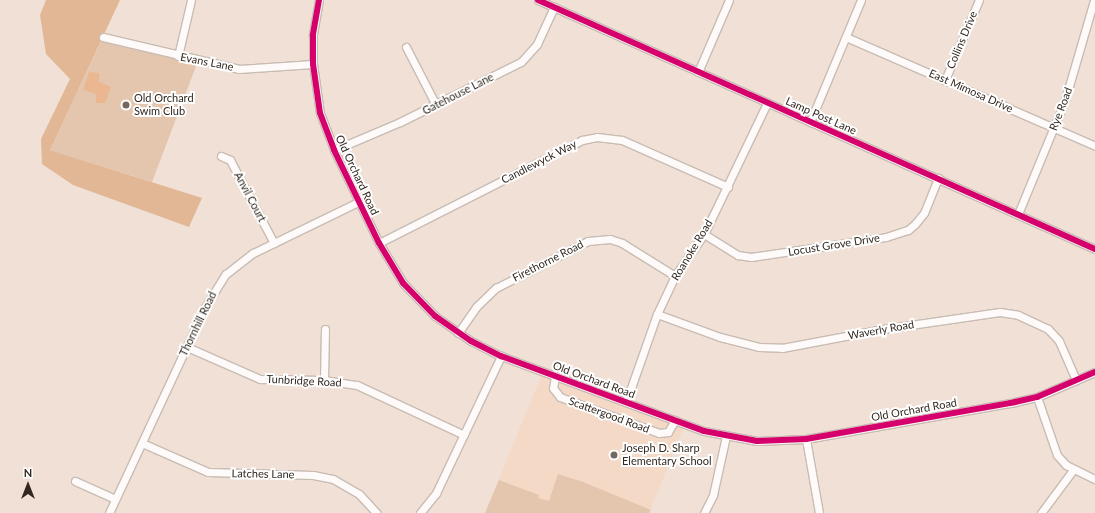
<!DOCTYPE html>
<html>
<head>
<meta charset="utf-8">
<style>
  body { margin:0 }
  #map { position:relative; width:1095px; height:513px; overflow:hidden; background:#f0e0d5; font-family:Lato,sans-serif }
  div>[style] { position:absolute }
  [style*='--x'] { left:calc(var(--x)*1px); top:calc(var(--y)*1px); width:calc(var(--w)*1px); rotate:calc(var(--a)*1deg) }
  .built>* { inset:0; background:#f4d9c7 }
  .green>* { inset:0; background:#e4c5ae }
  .forest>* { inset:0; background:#e1b796 }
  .water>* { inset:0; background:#eab790 }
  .roads { filter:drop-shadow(1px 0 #c8bcb3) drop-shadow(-1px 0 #c8bcb3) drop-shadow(0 1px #c8bcb3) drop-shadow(0 -1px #c8bcb3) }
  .minor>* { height:7px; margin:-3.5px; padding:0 3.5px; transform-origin:3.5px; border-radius:3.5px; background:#fdfaf9 }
  .cycleway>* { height:6px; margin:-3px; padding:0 3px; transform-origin:3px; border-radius:3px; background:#d6006c }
  .dots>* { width:11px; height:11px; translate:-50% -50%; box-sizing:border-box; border:2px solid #fff; border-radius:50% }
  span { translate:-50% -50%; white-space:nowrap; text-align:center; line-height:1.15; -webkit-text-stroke:4px #fff; paint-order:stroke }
  .street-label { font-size:11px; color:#322820 }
  .poi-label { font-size:11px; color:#322820 }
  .left { translate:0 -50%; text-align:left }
  .north { position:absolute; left:8px; top:465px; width:40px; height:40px; -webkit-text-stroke:3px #fff; paint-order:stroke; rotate:0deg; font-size:11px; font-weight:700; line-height:16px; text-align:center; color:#322820 }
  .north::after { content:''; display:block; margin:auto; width:14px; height:18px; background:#322820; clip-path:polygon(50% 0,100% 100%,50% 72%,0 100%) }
</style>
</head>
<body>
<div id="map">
  <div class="built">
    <div style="clip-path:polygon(543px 372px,685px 424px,649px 513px,485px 513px)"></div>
  </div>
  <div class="green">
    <div style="clip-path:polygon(103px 37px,198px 61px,152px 182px,50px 150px)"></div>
    <div style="clip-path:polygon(558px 474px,583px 482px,651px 510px,649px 513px,485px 513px,499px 480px,539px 495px,538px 498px,549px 501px)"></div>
  </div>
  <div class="forest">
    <div style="clip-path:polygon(46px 0,120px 0,50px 150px,202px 198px,189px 227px,73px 185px,42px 164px,41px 139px,70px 79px,46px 54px,40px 15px)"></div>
  </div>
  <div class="water">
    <div style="clip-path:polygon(89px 72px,99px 73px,99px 82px,111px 87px,105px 103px,96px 103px,96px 94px,83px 90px)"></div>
  </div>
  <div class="roads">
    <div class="minor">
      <div style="--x:319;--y:0;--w:36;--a:100"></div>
      <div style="--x:313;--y:35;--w:29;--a:90"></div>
      <div style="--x:313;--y:64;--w:49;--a:81.9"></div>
      <div style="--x:320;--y:113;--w:40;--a:69"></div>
      <div style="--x:334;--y:150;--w:103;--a:64.2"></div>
      <div style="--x:379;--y:243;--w:47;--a:59"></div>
      <div style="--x:403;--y:283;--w:46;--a:45.9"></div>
      <div style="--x:435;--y:316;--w:44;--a:34.8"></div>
      <div style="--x:471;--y:341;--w:34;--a:27"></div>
      <div style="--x:501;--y:356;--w:216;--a:20.3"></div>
      <div style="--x:704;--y:431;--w:54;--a:10.7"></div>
      <div style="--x:757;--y:441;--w:49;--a:-2.3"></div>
      <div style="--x:806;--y:439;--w:212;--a:-10"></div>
      <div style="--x:1015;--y:402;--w:23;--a:-13"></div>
      <div style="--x:1037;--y:397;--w:63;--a:-23.3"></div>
      <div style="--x:538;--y:0;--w:610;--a:24.09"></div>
      <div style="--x:103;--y:37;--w:140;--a:13.2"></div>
      <div style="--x:239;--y:69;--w:74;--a:-3.9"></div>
      <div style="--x:846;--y:37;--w:272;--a:23.6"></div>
      <div style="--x:406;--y:47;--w:65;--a:62.7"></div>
      <div style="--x:178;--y:56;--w:57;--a:-76.9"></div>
      <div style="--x:698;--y:72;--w:78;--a:-66.7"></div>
      <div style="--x:945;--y:80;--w:87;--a:-67"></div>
      <div style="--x:810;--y:122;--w:132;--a:-67.3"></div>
      <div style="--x:334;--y:150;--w:72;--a:-23"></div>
      <div style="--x:400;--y:122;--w:135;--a:-26.4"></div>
      <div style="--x:521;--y:62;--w:24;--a:-48"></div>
      <div style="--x:537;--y:44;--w:41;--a:-65.3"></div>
      <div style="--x:221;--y:156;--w:10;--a:24"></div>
      <div style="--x:230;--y:160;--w:94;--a:62.1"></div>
      <div style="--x:1018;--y:214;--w:123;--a:-67.6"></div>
      <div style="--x:1065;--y:100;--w:104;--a:-73.8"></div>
      <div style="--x:704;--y:234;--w:40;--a:32"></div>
      <div style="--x:738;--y:255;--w:13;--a:9"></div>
      <div style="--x:751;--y:257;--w:136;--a:-8.4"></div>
      <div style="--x:886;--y:237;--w:23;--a:-18"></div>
      <div style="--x:908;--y:230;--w:9;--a:-41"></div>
      <div style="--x:915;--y:224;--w:14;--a:-51"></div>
      <div style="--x:924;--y:213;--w:38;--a:-68"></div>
      <div style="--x:379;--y:243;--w:228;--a:-26.9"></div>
      <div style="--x:582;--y:140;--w:15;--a:-11"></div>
      <div style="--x:597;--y:137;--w:25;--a:7"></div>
      <div style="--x:622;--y:140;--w:116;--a:23.9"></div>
      <div style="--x:657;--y:314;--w:67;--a:20.1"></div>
      <div style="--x:720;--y:337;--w:40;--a:14.4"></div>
      <div style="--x:759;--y:347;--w:23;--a:2"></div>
      <div style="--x:782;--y:348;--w:103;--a:-10.7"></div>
      <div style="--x:883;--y:329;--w:118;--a:-8.3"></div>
      <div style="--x:1000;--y:312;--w:18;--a:9"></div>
      <div style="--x:1018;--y:315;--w:33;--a:25"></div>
      <div style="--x:1048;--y:329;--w:16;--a:47"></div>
      <div style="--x:1059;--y:341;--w:43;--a:66.4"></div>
      <div style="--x:458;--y:333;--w:32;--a:-55"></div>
      <div style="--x:476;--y:307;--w:28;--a:-44"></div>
      <div style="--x:496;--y:288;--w:103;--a:-27.1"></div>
      <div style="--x:588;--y:241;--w:22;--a:-5"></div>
      <div style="--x:610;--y:239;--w:13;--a:18"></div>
      <div style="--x:622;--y:243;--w:62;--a:31.9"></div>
      <div style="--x:187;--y:347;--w:80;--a:23.7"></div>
      <div style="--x:260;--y:379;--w:64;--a:0.9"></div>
      <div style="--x:324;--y:380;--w:33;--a:9"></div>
      <div style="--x:357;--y:385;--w:118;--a:25"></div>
      <div style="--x:555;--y:376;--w:12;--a:99"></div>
      <div style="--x:553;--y:388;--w:11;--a:52"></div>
      <div style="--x:560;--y:397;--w:105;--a:20"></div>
      <div style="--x:659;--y:433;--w:9;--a:-6"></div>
      <div style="--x:668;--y:432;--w:14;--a:-60"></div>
      <div style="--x:324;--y:380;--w:51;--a:-88.9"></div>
      <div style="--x:1037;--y:397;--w:61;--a:71"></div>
      <div style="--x:1057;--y:455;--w:13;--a:48"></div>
      <div style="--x:1066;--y:465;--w:32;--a:26"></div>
      <div style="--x:626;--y:402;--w:93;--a:-70.6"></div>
      <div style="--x:657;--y:314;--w:42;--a:-64.7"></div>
      <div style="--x:675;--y:276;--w:51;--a:-55.4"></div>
      <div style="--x:704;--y:234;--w:145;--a:-64.3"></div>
      <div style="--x:806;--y:439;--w:75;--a:80"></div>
      <div style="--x:142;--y:443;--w:72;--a:23.7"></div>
      <div style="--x:208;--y:472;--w:105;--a:1.6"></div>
      <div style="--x:313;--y:475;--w:20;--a:11"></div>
      <div style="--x:333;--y:479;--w:30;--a:30"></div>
      <div style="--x:359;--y:494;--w:26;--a:47"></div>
      <div style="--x:75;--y:481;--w:44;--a:24.2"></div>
      <div style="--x:109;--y:513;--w:227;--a:-65"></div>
      <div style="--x:205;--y:307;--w:39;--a:-58"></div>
      <div style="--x:226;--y:274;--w:34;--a:-38"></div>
      <div style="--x:253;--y:253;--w:117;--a:-25.9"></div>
      <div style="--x:420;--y:513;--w:26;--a:-51"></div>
      <div style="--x:436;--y:493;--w:152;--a:-64.6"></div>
      <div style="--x:704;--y:513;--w:20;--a:-63"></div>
      <div style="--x:713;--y:495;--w:60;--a:-77.6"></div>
      <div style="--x:1041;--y:513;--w:54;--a:-53.3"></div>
    </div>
  </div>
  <div class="cycleway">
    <div style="--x:319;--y:0;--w:36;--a:100"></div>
    <div style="--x:313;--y:35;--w:29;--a:90"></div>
    <div style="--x:313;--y:64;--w:49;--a:81.9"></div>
    <div style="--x:320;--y:113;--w:40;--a:69"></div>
    <div style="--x:334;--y:150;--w:103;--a:64.2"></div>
    <div style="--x:379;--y:243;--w:47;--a:59"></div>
    <div style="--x:403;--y:283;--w:46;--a:45.9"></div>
    <div style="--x:435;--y:316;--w:44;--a:34.8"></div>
    <div style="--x:471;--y:341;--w:34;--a:27"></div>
    <div style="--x:501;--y:356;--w:216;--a:20.3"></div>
    <div style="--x:704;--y:431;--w:54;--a:10.7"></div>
    <div style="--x:757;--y:441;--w:49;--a:-2.3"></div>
    <div style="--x:806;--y:439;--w:212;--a:-10"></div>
    <div style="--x:1015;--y:402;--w:23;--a:-13"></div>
    <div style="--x:1037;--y:397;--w:63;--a:-23.3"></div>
    <div style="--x:538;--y:0;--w:610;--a:24.09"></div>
  </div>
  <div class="dots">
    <div style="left:126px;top:105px;background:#74685f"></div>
    <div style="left:614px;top:455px;background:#74685f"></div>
  </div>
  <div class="street-label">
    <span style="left:962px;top:40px;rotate:-67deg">Collins Drive</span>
    <span style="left:207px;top:62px;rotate:11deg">Evans Lane</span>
    <span style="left:971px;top:91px;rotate:24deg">East Mimosa Drive</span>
    <span style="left:458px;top:94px;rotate:-27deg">Gatehouse Lane</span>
    <span style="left:1061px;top:109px;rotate:-69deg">Rye Road</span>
    <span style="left:821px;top:116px;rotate:24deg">Lamp Post Lane</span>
    <span style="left:539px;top:162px;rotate:-27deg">Candlewyck Way</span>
    <span style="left:357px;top:175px;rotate:65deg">Old Orchard Road</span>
    <span style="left:250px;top:197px;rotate:62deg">Anvil Court</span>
    <span style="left:834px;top:245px;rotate:-9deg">Locust Grove Drive</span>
    <span style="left:692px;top:250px;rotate:-59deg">Roanoke Road</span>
    <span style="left:548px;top:261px;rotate:-27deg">Firethorne Road</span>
    <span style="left:198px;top:324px;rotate:-64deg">Thornhill Road</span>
    <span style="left:881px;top:330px;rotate:-10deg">Waverly Road</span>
    <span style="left:594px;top:380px;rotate:20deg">Old Orchard Road</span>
    <span style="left:304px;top:381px;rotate:3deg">Tunbridge Road</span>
    <span style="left:914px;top:410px;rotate:-10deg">Old Orchard Road</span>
    <span style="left:609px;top:415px;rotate:20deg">Scattergood Road</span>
    <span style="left:263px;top:474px;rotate:1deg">Latches Lane</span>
  </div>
  <div class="poi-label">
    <span class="left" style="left:134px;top:105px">Old Orchard<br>Swim Club</span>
    <span class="left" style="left:622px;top:455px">Joseph D. Sharp<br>Elementary School</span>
  </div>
  <div class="north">N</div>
</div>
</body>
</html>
